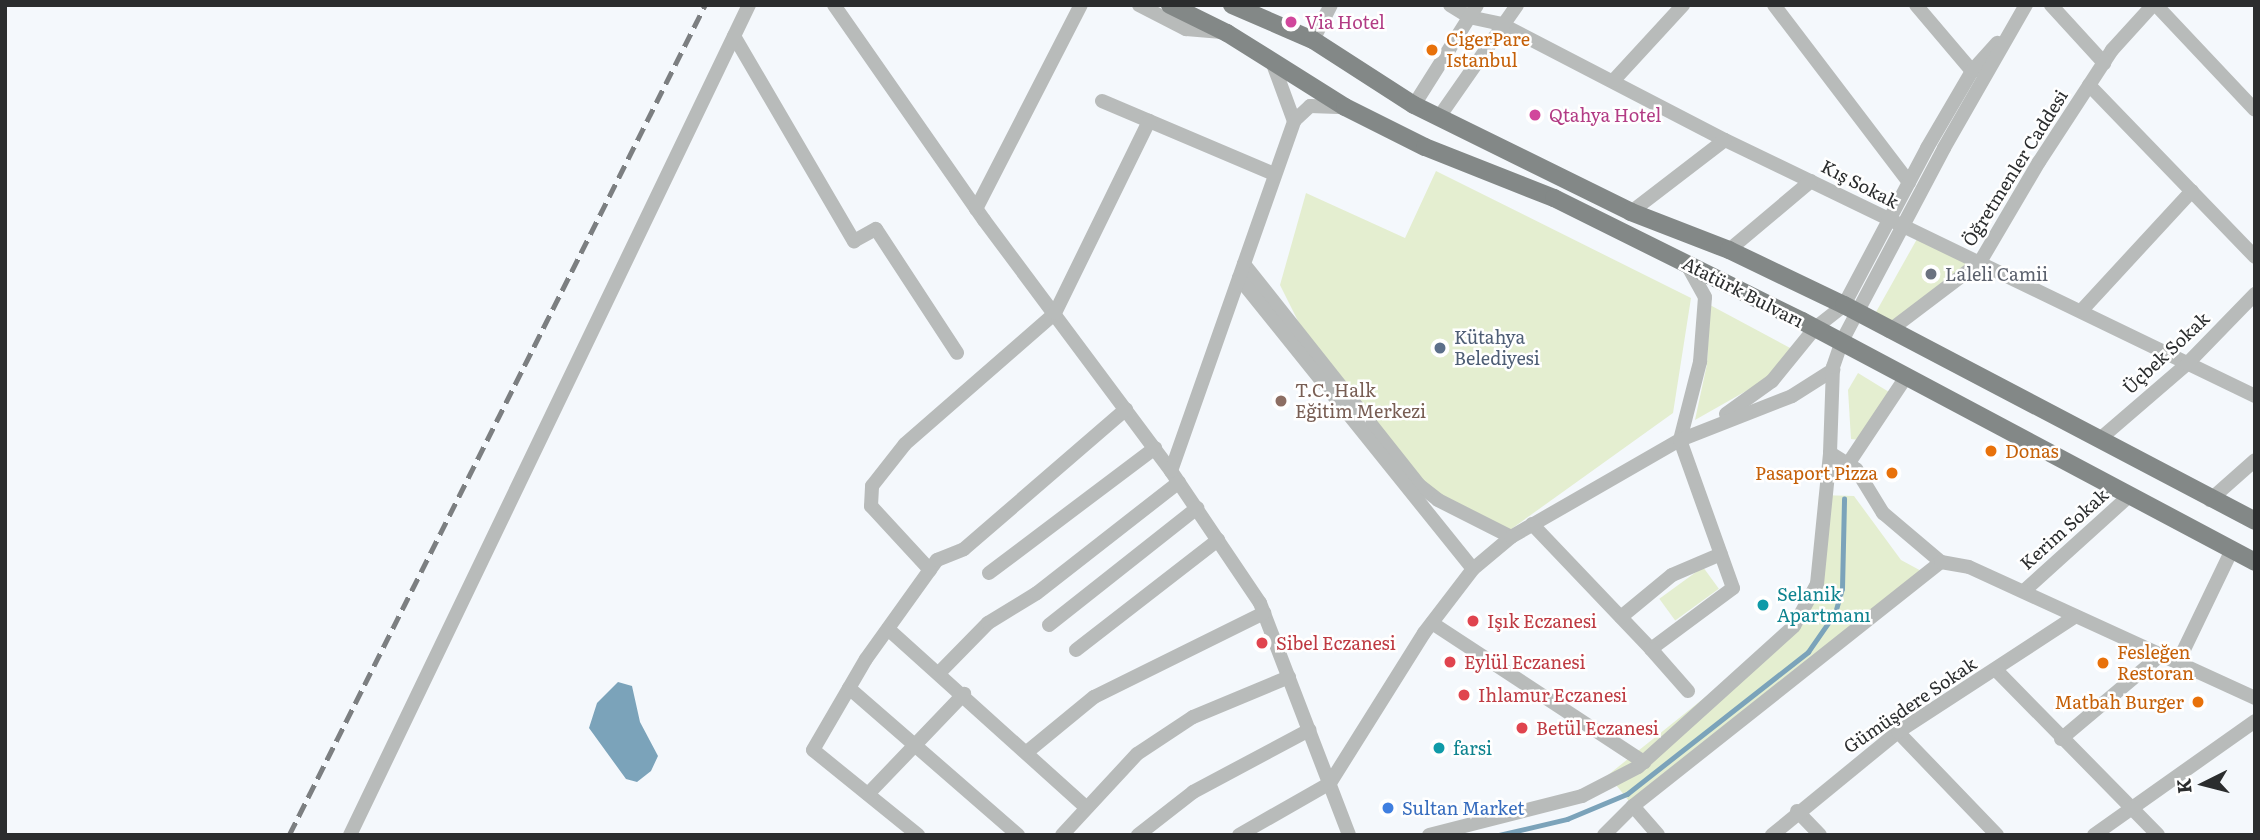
<!DOCTYPE html>
<html>
<head>
<meta charset="utf-8">
<style>
  body { margin:0 }
  #map { position:relative; width:2260px; height:840px; overflow:hidden; background:#f4f8fc; font-family:Literata,serif }
  div>[style] { position:absolute }
  [style*='--x'] { left:calc(var(--x)*1px); top:calc(var(--y)*1px); width:calc(var(--w)*1px); rotate:calc(var(--a)*1deg) }
  .green>* { inset:0; background:#e4eed0; transform-origin:0 0 }
  .water>* { inset:0; background:#7ba3ba }
  .stream>* { height:4.5px; margin:-2.25px; padding:0 2.25px; transform-origin:2.25px; border-radius:2.25px; background:#7ba3ba }
  .minor>* { height:14px; margin:-7px; padding:0 7px; transform-origin:7px; border-radius:7px; background:#b8bbba }
  .major>* { height:18px; margin:-9px; padding:0 9px; transform-origin:9px; border-radius:9px; background:#838887 }
  .rail>* { height:4.5px; margin-top:-2.25px; transform-origin:0; background:repeating-linear-gradient(90deg,#7c7f81 0 14px,transparent 0 21px) }
  .dots>* { width:19px; height:19px; translate:-50% -50%; box-sizing:border-box; border:4px solid #fff; border-radius:50% }
  span { translate:-50% -50%; white-space:nowrap; text-align:center; line-height:1.15; -webkit-text-stroke:5px #fff; paint-order:stroke }
  .hotel-label { font-size:18px; color:#b23c85 }
  .left { translate:0 -50%; text-align:left }
  .food-label { font-size:18px; color:#c56008 }
  .right { translate:-100% -50%; text-align:right }
  .street-label { font-size:18px; color:#2b2d2e }
  .worship-label { font-size:18px; color:#5b616d }
  .service-label { font-size:18px; color:#4e5e75 }
  .education-label { font-size:18px; color:#785e54 }
  .culture-label { font-size:18px; color:#0d838f }
  .health-label { font-size:18px; color:#be3a42 }
  .shop-label { font-size:18px; color:#366cbe }
  .frame { position:absolute; inset:0; border:7px solid #2b2d2e; pointer-events:none }
  .north { position:absolute; left:2169px; top:749px; width:70px; height:70px; -webkit-text-stroke:5px #fff; paint-order:stroke; rotate:264deg; font-size:19px; font-weight:700; line-height:28px; text-align:center; color:#2b2d2e }
  .north::after { content:''; display:block; margin:auto; width:24px; height:32px; background:#2b2d2e; clip-path:polygon(50% 0,100% 100%,50% 72%,0 100%) }
</style>
</head>
<body>
<div id="map">
  <div class="green">
    <div style="clip-path:polygon(1436px 171px,1691px 298px,1673px 413px,1507px 532px,1419px 485px,1304px 333px,1280px 285px,1306px 193px,1405px 238px)"></div>
    <div style="clip-path:polygon(1917px 239px,1969px 264px,1896px 323px,1876px 312px)"></div>
    <div style="clip-path:polygon(1710px 305px,1792px 349px,1762px 382px,1695px 420px,1707px 364px)"></div>
    <div style="clip-path:polygon(1858px 373px,1889px 392px,1860px 440px,1851px 439px,1848px 390px)"></div>
    <div style="clip-path:polygon(1819px 495px,1854px 496px,1901px 560px,1925px 573px,1633px 806px,1608px 775px,1794px 626px,1815px 569px)"></div>
    <div style="left:1703px;top:567px;width:27px;height:54px;rotate:54deg"></div>
  </div>
  <div class="water">
    <div style="clip-path:polygon(618px 682px,632px 686px,640px 722px,658px 756px,651px 771px,637px 782px,626px 779px,589px 728px,597px 703px)"></div>
  </div>
  <div class="stream">
    <div style="--x:1499;--y:835;--w:70;--a:-13.2"></div>
    <div style="--x:1567;--y:819;--w:65;--a:-22.6"></div>
    <div style="--x:1627;--y:794;--w:230;--a:-38.1"></div>
    <div style="--x:1808;--y:652;--w:47;--a:-55.3"></div>
    <div style="--x:1835;--y:613;--w:25;--a:-74"></div>
    <div style="--x:1842;--y:589;--w:90;--a:-88.7"></div>
  </div>
  <div class="minor">
    <div style="--x:834;--y:5;--w:262;--a:55.1"></div>
    <div style="--x:984;--y:220;--w:313;--a:53.3"></div>
    <div style="--x:1171;--y:471;--w:159;--a:56"></div>
    <div style="--x:1260;--y:603;--w:248;--a:69"></div>
    <div style="--x:1139;--y:5;--w:53;--a:27.1"></div>
    <div style="--x:1186;--y:29;--w:33;--a:5"></div>
    <div style="--x:1450;--y:5;--w:22;--a:32"></div>
    <div style="--x:1469;--y:17;--w:33;--a:12"></div>
    <div style="--x:1501;--y:24;--w:252;--a:27.4"></div>
    <div style="--x:1725;--y:140;--w:589;--a:25.78"></div>
    <div style="--x:1774;--y:5;--w:223;--a:52.7"></div>
    <div style="--x:1916;--y:5;--w:87;--a:49.7"></div>
    <div style="--x:2051;--y:5;--w:79;--a:47.6"></div>
    <div style="--x:2156;--y:5;--w:144;--a:46.7"></div>
    <div style="--x:734;--y:36;--w:238;--a:59.7"></div>
    <div style="--x:854;--y:241;--w:25;--a:-29"></div>
    <div style="--x:876;--y:229;--w:148;--a:56.8"></div>
    <div style="--x:1313;--y:40;--w:39;--a:-63"></div>
    <div style="--x:1273;--y:64;--w:61;--a:69.8"></div>
    <div style="--x:1614;--y:80;--w:102;--a:-47.4"></div>
    <div style="--x:2089;--y:85;--w:239;--a:46"></div>
    <div style="--x:1102;--y:101;--w:187;--a:23"></div>
    <div style="--x:1414;--y:105;--w:118;--a:-57.8"></div>
    <div style="--x:1439;--y:117;--w:136;--a:-55.1"></div>
    <div style="--x:976;--y:209;--w:229;--a:-62.8"></div>
    <div style="--x:1631;--y:212;--w:118;--a:-37.5"></div>
    <div style="--x:1729;--y:250;--w:107;--a:-40.1"></div>
    <div style="--x:1244;--y:264;--w:282;--a:51.6"></div>
    <div style="--x:1419;--y:485;--w:24;--a:38"></div>
    <div style="--x:1438;--y:500;--w:82;--a:26.9"></div>
    <div style="--x:1239;--y:278;--w:373;--a:51.2"></div>
    <div style="--x:2082;--y:310;--w:162;--a:-47.3"></div>
    <div style="--x:1889;--y:331;--w:114;--a:-37.2"></div>
    <div style="--x:1980;--y:262;--w:116;--a:-59.5"></div>
    <div style="--x:2039;--y:162;--w:134;--a:-56.9"></div>
    <div style="--x:2112;--y:50;--w:61;--a:-47.7"></div>
    <div style="--x:1726;--y:414;--w:57;--a:-35.7"></div>
    <div style="--x:1772;--y:381;--w:68;--a:-50.9"></div>
    <div style="--x:1815;--y:328;--w:37;--a:-38"></div>
    <div style="--x:1844;--y:305;--w:178;--a:-62.1"></div>
    <div style="--x:1927;--y:148;--w:89;--a:-59.7"></div>
    <div style="--x:1972;--y:71;--w:38;--a:-48"></div>
    <div style="--x:2101;--y:438;--w:113;--a:-40.7"></div>
    <div style="--x:2187;--y:364;--w:98;--a:-45.8"></div>
    <div style="--x:1830;--y:453;--w:31;--a:32"></div>
    <div style="--x:1856;--y:469;--w:52;--a:58.5"></div>
    <div style="--x:1883;--y:513;--w:76;--a:40.2"></div>
    <div style="--x:1848;--y:464;--w:105;--a:-56.3"></div>
    <div style="--x:1171;--y:471;--w:371;--a:-70.6"></div>
    <div style="--x:1294;--y:121;--w:22;--a:-43"></div>
    <div style="--x:1310;--y:106;--w:35;--a:2"></div>
    <div style="--x:2210;--y:500;--w:60;--a:-41.6"></div>
    <div style="--x:1532;--y:524;--w:173;--a:46.4"></div>
    <div style="--x:1651;--y:649;--w:102;--a:-36.6"></div>
    <div style="--x:1733;--y:588;--w:157;--a:-109.7"></div>
    <div style="--x:1680;--y:440;--w:81;--a:-75.6"></div>
    <div style="--x:1700;--y:362;--w:65;--a:-85.6"></div>
    <div style="--x:1705;--y:297;--w:38;--a:-119"></div>
    <div style="--x:930;--y:570;--w:87;--a:-132.7"></div>
    <div style="--x:871;--y:506;--w:20;--a:-87"></div>
    <div style="--x:872;--y:486;--w:53;--a:-51.8"></div>
    <div style="--x:905;--y:444;--w:199;--a:-41.1"></div>
    <div style="--x:1055;--y:313;--w:214;--a:-63.9"></div>
    <div style="--x:989;--y:573;--w:208;--a:-37"></div>
    <div style="--x:2024;--y:591;--w:142;--a:-42.1"></div>
    <div style="--x:1621;--y:617;--w:66;--a:-39.5"></div>
    <div style="--x:1672;--y:575;--w:53;--a:-23.2"></div>
    <div style="--x:1432;--y:623;--w:254;--a:33.3"></div>
    <div style="--x:1049;--y:625;--w:189;--a:-38.3"></div>
    <div style="--x:888;--y:629;--w:266;--a:42"></div>
    <div style="--x:1651;--y:649;--w:56;--a:48.6"></div>
    <div style="--x:1076;--y:650;--w:180;--a:-37.8"></div>
    <div style="--x:2178;--y:662;--w:124;--a:-64.3"></div>
    <div style="--x:1996;--y:670;--w:231;--a:45.5"></div>
    <div style="--x:939;--y:673;--w:70;--a:-45.6"></div>
    <div style="--x:988;--y:623;--w:57;--a:-31.5"></div>
    <div style="--x:1037;--y:593;--w:180;--a:-38"></div>
    <div style="--x:849;--y:688;--w:224;--a:41"></div>
    <div style="--x:1898;--y:732;--w:143;--a:46.1"></div>
    <div style="--x:2061;--y:739;--w:132;--a:-40.1"></div>
    <div style="--x:1027;--y:752;--w:87;--a:-39.4"></div>
    <div style="--x:1094;--y:697;--w:190;--a:-26.3"></div>
    <div style="--x:868;--y:794;--w:139;--a:-46.2"></div>
    <div style="--x:1633;--y:806;--w:38;--a:49"></div>
    <div style="--x:1797;--y:811;--w:33;--a:46"></div>
    <div style="--x:350;--y:835;--w:921;--a:-64.33"></div>
    <div style="--x:918;--y:835;--w:135;--a:-141"></div>
    <div style="--x:813;--y:750;--w:105;--a:-59.8"></div>
    <div style="--x:866;--y:659;--w:122;--a:-54.4"></div>
    <div style="--x:937;--y:560;--w:29;--a:-22"></div>
    <div style="--x:964;--y:549;--w:214;--a:-40.8"></div>
    <div style="--x:1062;--y:835;--w:110;--a:-47.2"></div>
    <div style="--x:1137;--y:754;--w:67;--a:-33.5"></div>
    <div style="--x:1193;--y:717;--w:104;--a:-22.6"></div>
    <div style="--x:1138;--y:835;--w:70;--a:-38"></div>
    <div style="--x:1193;--y:792;--w:132;--a:-28.1"></div>
    <div style="--x:1239;--y:835;--w:105;--a:-29.7"></div>
    <div style="--x:1330;--y:783;--w:177;--a:-57.9"></div>
    <div style="--x:1424;--y:633;--w:81;--a:-52.6"></div>
    <div style="--x:1473;--y:569;--w:50;--a:-40.1"></div>
    <div style="--x:1511;--y:537;--w:195;--a:-29.9"></div>
    <div style="--x:1680;--y:440;--w:120;--a:-21.4"></div>
    <div style="--x:1792;--y:396;--w:49;--a:-32.4"></div>
    <div style="--x:1429;--y:835;--w:158;--a:-14.3"></div>
    <div style="--x:1582;--y:796;--w:63;--a:-27.4"></div>
    <div style="--x:1638;--y:767;--w:210;--a:-42.1"></div>
    <div style="--x:1794;--y:626;--w:48;--a:-61.3"></div>
    <div style="--x:1817;--y:584;--w:132;--a:-84.3"></div>
    <div style="--x:1830;--y:453;--w:86;--a:-88"></div>
    <div style="--x:1833;--y:367;--w:28;--a:-71"></div>
    <div style="--x:1842;--y:341;--w:218;--a:-62.1"></div>
    <div style="--x:1944;--y:148;--w:165;--a:-60.2"></div>
    <div style="--x:1604;--y:835;--w:41;--a:-45"></div>
    <div style="--x:1633;--y:806;--w:393;--a:-38.4"></div>
    <div style="--x:1941;--y:562;--w:28;--a:10"></div>
    <div style="--x:1969;--y:567;--w:315;--a:24.6"></div>
    <div style="--x:1772;--y:835;--w:163;--a:-39.3"></div>
    <div style="--x:1898;--y:732;--w:212;--a:-33.1"></div>
    <div style="--x:2094;--y:835;--w:197;--a:-35.3"></div>
  </div>
  <div class="major">
    <div style="--x:1170;--y:5;--w:64;--a:26.2"></div>
    <div style="--x:1227;--y:33;--w:139;--a:32.1"></div>
    <div style="--x:1345;--y:107;--w:89;--a:26.6"></div>
    <div style="--x:1425;--y:147;--w:139;--a:21.6"></div>
    <div style="--x:1554;--y:198;--w:277;--a:26.4"></div>
    <div style="--x:1802;--y:321;--w:513;--a:28.01"></div>
    <div style="--x:1232;--y:5;--w:88;--a:23.4"></div>
    <div style="--x:1313;--y:40;--w:120;--a:32.8"></div>
    <div style="--x:1414;--y:105;--w:242;--a:26.2"></div>
    <div style="--x:1631;--y:212;--w:105;--a:21.2"></div>
    <div style="--x:1729;--y:250;--w:127;--a:25.6"></div>
    <div style="--x:1844;--y:305;--w:464;--a:27.7"></div>
  </div>
  <div class="rail">
    <div style="--x:289;--y:835;--w:928;--a:-63.38"></div>
  </div>
  <div class="dots">
    <div style="left:1291px;top:22px;background:#d1479c"></div>
    <div style="left:1432px;top:50px;background:#e8710a"></div>
    <div style="left:1535px;top:115px;background:#d1479c"></div>
    <div style="left:1931px;top:274px;background:#6b7280"></div>
    <div style="left:1440px;top:348px;background:#5c6f8a"></div>
    <div style="left:1281px;top:401px;background:#8d6e63"></div>
    <div style="left:1991px;top:451px;background:#e8710a"></div>
    <div style="left:1892px;top:473px;background:#e8710a"></div>
    <div style="left:1763px;top:605px;background:#0f9aa8"></div>
    <div style="left:1473px;top:621px;background:#e0444e"></div>
    <div style="left:1262px;top:643px;background:#e0444e"></div>
    <div style="left:1450px;top:662px;background:#e0444e"></div>
    <div style="left:2103px;top:663px;background:#e8710a"></div>
    <div style="left:1464px;top:695px;background:#e0444e"></div>
    <div style="left:2198px;top:702px;background:#e8710a"></div>
    <div style="left:1522px;top:728px;background:#e0444e"></div>
    <div style="left:1439px;top:748px;background:#0f9aa8"></div>
    <div style="left:1388px;top:808px;background:#3f7fe0"></div>
  </div>
  <div class="hotel-label">
    <span class="left" style="left:1305px;top:22px">Via Hotel</span>
    <span class="left" style="left:1549px;top:115px">Qtahya Hotel</span>
  </div>
  <div class="food-label">
    <span class="left" style="left:1446px;top:50px">CigerPare<br>Istanbul</span>
    <span class="left" style="left:2005px;top:451px">Donas</span>
    <span class="right" style="left:1878px;top:473px">Pasaport Pizza</span>
    <span class="left" style="left:2117px;top:663px">Fesleğen<br>Restoran</span>
    <span class="right" style="left:2184px;top:702px">Matbah Burger</span>
  </div>
  <div class="street-label">
    <span style="left:2015px;top:168px;rotate:-58deg">Öğretmenler Caddesi</span>
    <span style="left:1860px;top:184px;rotate:27deg">Kış Sokak</span>
    <span style="left:1743px;top:292px;rotate:27deg">Atatürk Bulvarı</span>
    <span style="left:2166px;top:353px;rotate:-43deg">Üçbek Sokak</span>
    <span style="left:2064px;top:529px;rotate:-42deg">Kerim Sokak</span>
    <span style="left:1910px;top:705px;rotate:-34deg">Gümüşdere Sokak</span>
  </div>
  <div class="worship-label">
    <span class="left" style="left:1945px;top:274px">Laleli Camii</span>
  </div>
  <div class="service-label">
    <span class="left" style="left:1454px;top:348px">Kütahya<br>Belediyesi</span>
  </div>
  <div class="education-label">
    <span class="left" style="left:1295px;top:401px">T.C. Halk<br>Eğitim Merkezi</span>
  </div>
  <div class="culture-label">
    <span class="left" style="left:1777px;top:605px">Selanik<br>Apartmanı</span>
    <span class="left" style="left:1453px;top:748px">farsi</span>
  </div>
  <div class="health-label">
    <span class="left" style="left:1487px;top:621px">Işık Eczanesi</span>
    <span class="left" style="left:1276px;top:643px">Sibel Eczanesi</span>
    <span class="left" style="left:1464px;top:662px">Eylül Eczanesi</span>
    <span class="left" style="left:1478px;top:695px">Ihlamur Eczanesi</span>
    <span class="left" style="left:1536px;top:728px">Betül Eczanesi</span>
  </div>
  <div class="shop-label">
    <span class="left" style="left:1402px;top:808px">Sultan Market</span>
  </div>
  <div class="frame"></div>
  <div class="north">K</div>
</div>
</body>
</html>
